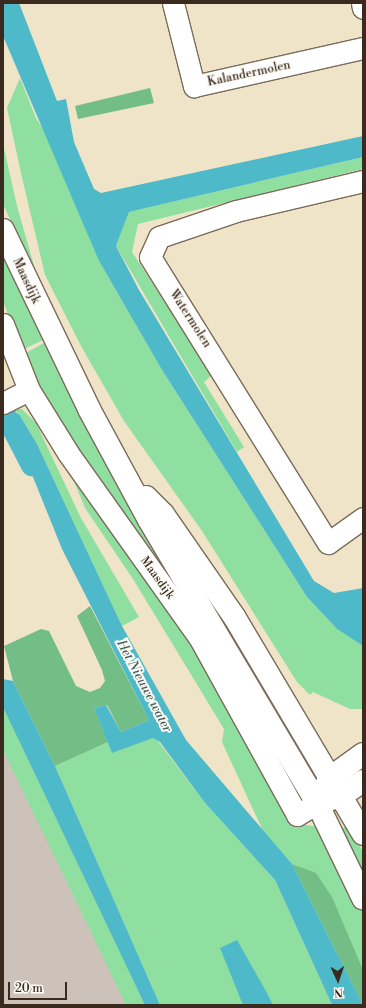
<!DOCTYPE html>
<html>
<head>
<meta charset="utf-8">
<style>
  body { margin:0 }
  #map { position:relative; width:366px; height:1008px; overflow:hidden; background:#efe4c8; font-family:"Libre Bodoni",serif }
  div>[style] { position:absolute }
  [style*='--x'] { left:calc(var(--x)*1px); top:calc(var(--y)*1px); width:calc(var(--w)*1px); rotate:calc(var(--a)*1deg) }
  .industrial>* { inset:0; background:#ccc2b9 }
  .green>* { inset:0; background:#8fe0a0 }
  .forest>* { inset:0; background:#73be86 }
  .water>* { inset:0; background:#4ebac9 }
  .canal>* { height:21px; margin:-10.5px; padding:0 10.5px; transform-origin:10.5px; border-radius:10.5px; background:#4ebac9 }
  .roads { filter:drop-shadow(1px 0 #7a6b5a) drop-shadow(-1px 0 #7a6b5a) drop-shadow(0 1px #7a6b5a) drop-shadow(0 -1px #7a6b5a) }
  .minor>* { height:21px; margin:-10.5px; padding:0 10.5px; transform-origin:10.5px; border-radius:10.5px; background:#fff }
  .tertiary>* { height:22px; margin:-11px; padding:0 11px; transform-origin:11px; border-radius:11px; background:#fff }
  .secondary>* { height:22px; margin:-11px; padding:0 11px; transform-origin:11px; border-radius:11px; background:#fff }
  span { translate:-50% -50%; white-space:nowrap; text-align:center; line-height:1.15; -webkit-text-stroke:4px #fdfcf7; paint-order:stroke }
  .street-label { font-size:12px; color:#3b2a1e }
  .water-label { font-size:13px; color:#425c5a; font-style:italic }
  .frame { position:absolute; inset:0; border:4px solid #3b2a1e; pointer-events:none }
  .north { position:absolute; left:318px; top:960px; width:40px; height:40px; -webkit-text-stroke:3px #fdfcf7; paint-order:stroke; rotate:177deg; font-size:11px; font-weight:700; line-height:16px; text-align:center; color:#3b2a1e }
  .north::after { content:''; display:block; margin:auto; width:14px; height:18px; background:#3b2a1e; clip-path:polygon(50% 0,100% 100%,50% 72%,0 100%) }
  .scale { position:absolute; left:8px; top:982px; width:59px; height:18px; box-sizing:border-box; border:2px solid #3b2a1e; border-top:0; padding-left:5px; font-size:12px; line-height:14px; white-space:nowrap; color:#3b2a1e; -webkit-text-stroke:3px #fdfcf7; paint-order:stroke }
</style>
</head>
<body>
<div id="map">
  <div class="industrial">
    <div style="clip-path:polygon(3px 701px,147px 1005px,3px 1005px)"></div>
  </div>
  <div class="green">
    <div style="clip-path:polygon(20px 78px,36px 118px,49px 138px,99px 261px,162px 370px,307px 597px,337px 629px,363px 646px,363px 709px,350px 709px,313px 692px,310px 695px,297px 682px,202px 531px,124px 421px,81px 346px,45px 275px,21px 173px,7px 108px)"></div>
    <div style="clip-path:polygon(3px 144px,17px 206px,38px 280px,3px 204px)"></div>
    <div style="clip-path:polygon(363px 157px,363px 169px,138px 224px,132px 252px,212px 375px,204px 382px,244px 447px,237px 452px,116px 246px,129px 212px)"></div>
    <div style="clip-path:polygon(3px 255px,43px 340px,22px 350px,3px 301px)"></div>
    <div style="clip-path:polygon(44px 343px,107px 465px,190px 606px,118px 512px,46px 398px,24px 354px)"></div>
    <div style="clip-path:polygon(11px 409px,22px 409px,36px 423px,81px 518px,139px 617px,122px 626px,37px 444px,19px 414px)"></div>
    <div style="clip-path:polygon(71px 474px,196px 643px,300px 824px,319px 827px,329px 837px,363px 912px,363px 1005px,292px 864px,264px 833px,222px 742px,224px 729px,133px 579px,85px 508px)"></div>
    <div style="clip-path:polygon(3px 707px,145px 1005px,126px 1005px,3px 750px)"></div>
    <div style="clip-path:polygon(155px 737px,205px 803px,275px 880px,332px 1005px,160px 1005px,55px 766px,108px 742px,112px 752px)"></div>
    <div style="clip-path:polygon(349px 825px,363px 852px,363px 883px,337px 831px)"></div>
  </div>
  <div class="forest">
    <div style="clip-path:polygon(150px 88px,154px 103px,78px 119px,75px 106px)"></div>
    <div style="clip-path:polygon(90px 606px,149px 720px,121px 732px,107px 705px,94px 708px,108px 742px,55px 766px,13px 681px,4px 646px,41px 629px,49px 631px,76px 686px,90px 692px,100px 688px,105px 681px,102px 670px,77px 616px)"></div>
    <div style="clip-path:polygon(292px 864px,316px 873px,332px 897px,363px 970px,363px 1005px)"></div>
  </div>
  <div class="water">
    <div style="clip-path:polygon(3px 3px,19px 3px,21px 8px,57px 101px,66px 99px,74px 142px,94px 189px,101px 193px,363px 136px,363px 157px,129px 212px,116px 246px,139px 290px,314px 581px,334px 593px,363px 588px,363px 646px,337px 629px,307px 597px,162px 370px,99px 261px,3px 36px)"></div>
    <div style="clip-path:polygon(3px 409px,19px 414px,37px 444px,122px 626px,186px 740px,292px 864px,363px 1005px,332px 1005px,275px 880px,205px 803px,160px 742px,153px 738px,112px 753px,94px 708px,106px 705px,121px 732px,149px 720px,62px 549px,12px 425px,3px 421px)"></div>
    <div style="clip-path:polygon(3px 679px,13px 681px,55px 766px,160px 1005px,145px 1005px,3px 707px)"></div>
    <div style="clip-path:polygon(237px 940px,267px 993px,273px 1005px,243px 1005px,220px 948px)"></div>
  </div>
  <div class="canal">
    <div style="--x:3;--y:411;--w:61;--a:62.6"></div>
  </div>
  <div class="roads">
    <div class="minor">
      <div style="--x:173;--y:3;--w:86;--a:75.8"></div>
      <div style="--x:194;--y:86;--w:173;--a:-12.7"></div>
      <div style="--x:362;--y:3;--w:5;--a:79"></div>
      <div style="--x:363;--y:181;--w:130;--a:166.7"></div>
      <div style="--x:236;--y:211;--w:81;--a:161.3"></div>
      <div style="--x:159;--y:237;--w:22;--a:114"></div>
      <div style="--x:150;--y:257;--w:337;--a:58.1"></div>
      <div style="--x:328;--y:543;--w:43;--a:-35.5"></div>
      <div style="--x:3;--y:324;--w:71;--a:68.5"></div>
      <div style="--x:29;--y:390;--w:74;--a:58.2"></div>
      <div style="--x:68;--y:453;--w:228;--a:54.6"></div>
      <div style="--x:200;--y:639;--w:201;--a:61.1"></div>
      <div style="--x:297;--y:815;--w:23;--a:-31"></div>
      <div style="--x:3;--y:403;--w:29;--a:-27"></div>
    </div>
    <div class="tertiary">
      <div style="--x:322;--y:802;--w:20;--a:-18"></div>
      <div style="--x:341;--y:796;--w:27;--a:-34"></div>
      <div style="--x:317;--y:803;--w:28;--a:-63"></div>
      <div style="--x:330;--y:778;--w:41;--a:-36"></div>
    </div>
    <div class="secondary">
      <div style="--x:3;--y:230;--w:199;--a:64.3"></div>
      <div style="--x:89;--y:409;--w:126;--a:61.6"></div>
      <div style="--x:149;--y:520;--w:329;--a:59.3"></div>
      <div style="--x:317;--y:803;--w:106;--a:64.2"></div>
      <div style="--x:146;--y:497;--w:24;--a:45"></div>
      <div style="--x:163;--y:514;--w:126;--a:55.3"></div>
      <div style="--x:235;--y:618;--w:251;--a:59.3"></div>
    </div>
  </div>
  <div class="street-label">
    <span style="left:249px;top:74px;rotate:-12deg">Kalandermolen</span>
    <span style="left:26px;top:281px;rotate:65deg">Maasdijk</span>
    <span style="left:190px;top:319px;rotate:57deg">Watermolen</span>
    <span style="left:157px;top:578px;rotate:54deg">Maasdijk</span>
  </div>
  <div class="water-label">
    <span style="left:144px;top:686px;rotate:62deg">Het Nieuwe water</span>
  </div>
  <div class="frame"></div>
  <div class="north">N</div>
  <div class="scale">20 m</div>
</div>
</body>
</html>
